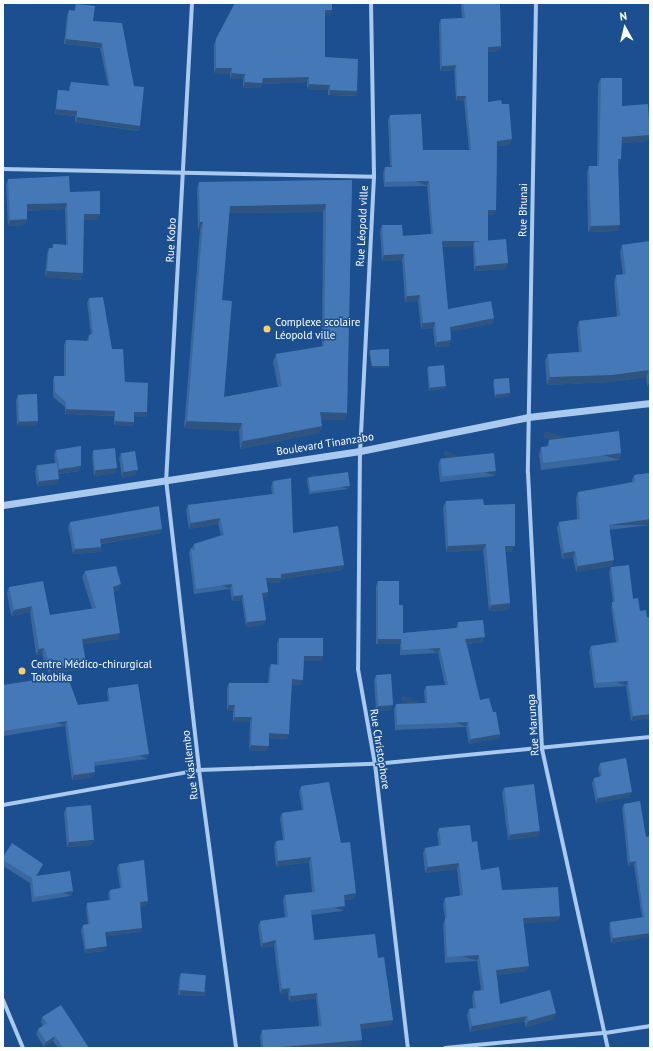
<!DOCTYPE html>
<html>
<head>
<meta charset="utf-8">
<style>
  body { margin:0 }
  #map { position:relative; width:653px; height:1051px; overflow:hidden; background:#1b4f8f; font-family:"PT Sans",sans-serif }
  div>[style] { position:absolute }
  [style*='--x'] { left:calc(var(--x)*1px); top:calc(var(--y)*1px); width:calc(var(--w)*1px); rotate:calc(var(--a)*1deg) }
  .minor>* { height:4px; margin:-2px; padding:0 2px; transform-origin:2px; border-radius:2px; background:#a9c9ee }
  .tertiary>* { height:7px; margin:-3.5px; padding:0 3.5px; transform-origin:3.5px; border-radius:3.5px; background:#a9c9ee }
  .wall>* { inset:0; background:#3a679d }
  .shaded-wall>* { inset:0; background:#305480; transform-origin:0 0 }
  .building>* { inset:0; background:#4478b7; transform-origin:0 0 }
  .dots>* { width:11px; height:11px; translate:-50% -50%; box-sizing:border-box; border:2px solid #1b4f8f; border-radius:50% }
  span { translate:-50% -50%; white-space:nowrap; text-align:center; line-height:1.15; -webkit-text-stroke:3px #1b4f8f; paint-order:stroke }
  .street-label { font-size:11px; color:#fff }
  .poi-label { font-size:11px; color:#fff }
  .left { translate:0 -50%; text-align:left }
  .frame { position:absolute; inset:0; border:4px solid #fff; pointer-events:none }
  .north { position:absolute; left:605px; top:8px; width:40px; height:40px; -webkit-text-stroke:3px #1b4f8f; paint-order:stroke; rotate:352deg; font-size:11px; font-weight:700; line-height:16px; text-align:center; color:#fff }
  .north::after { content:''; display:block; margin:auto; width:14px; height:18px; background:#fff; clip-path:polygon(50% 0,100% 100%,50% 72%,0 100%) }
</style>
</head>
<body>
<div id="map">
  <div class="minor">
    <div style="--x:192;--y:3;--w:477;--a:93.1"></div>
    <div style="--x:166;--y:479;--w:293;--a:83.5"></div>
    <div style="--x:199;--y:770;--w:280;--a:82.4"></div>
    <div style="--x:371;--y:3;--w:174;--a:89"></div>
    <div style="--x:374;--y:177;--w:274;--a:92.9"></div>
    <div style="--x:360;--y:451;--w:218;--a:90.5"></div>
    <div style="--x:358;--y:669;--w:97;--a:79.9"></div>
    <div style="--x:375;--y:764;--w:286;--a:83.4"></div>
    <div style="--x:536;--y:3;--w:470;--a:91"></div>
    <div style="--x:528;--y:473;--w:276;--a:87.1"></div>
    <div style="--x:542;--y:749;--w:306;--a:77.6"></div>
    <div style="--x:3;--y:169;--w:371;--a:1.2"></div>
    <div style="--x:3;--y:805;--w:199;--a:-10.1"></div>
    <div style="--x:199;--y:770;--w:176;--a:-2"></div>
    <div style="--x:375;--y:764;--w:276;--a:-5.6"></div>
    <div style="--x:3;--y:1000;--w:52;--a:67.4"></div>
    <div style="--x:445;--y:1048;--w:161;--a:-5.4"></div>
    <div style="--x:605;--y:1033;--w:46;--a:-8.8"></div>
  </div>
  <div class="tertiary">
    <div style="--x:3;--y:505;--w:361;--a:-8.6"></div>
    <div style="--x:360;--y:451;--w:171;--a:-11.4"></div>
    <div style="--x:528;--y:417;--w:123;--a:-6.5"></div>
  </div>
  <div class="wall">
    <div style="clip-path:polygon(235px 3px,330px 15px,325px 15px,325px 57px,357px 91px,355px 96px,328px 95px,328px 90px,307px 89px,307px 82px,262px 84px,261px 88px,243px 88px,243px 79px,230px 79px,230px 74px,214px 73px,214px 45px,216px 39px)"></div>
    <div style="clip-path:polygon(462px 3px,500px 3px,501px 46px,499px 51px,488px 52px,488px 102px,510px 145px,497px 146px,496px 210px,494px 215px,488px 215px,488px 241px,506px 269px,474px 271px,473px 246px,442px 247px,448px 309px,494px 318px,492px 324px,451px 331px,449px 346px,435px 347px,433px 328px,421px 329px,418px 301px,405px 302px,402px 260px,382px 261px,380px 231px,382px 225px,403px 236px,431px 234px,427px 186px,384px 187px,383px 173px,385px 167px,390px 167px,388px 120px,390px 115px,423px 150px,469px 150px,464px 101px,456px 101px,454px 70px,440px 71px,439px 24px,441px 19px,462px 18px,461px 6px)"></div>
    <div style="clip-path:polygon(76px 4px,93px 21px,138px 131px,75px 122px,75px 116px,55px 114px,57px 95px,58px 90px,69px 91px,69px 87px,71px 82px,108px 86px,100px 48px,64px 44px,67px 15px,69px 10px,74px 11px)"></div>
    <div style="clip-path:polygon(601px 78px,648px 141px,621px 143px,618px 166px,618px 231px,588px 232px,587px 172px,589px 166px,597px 166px,598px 84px)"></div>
    <div style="clip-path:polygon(8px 179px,70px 192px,98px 220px,84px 220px,81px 280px,45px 277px,47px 254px,49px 248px,52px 248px,53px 244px,66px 245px,65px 209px,27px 211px,27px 219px,25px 225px,8px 226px,6px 185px)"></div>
    <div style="clip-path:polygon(evenodd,352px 180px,347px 413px,344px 420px,321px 420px,322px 426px,319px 433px,240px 449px,239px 431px,184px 428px,200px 230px,198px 230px,197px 189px,199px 182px,352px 180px,323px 212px,322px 347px,276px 354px,273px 362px,278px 387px,224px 397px,222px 300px,229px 213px,323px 212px)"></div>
    <div style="clip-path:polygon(650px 241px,650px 387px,647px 387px,646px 377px,610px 382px,547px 385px,545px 361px,548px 354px,579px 352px,577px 328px,579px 321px,617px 317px,614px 282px,616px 275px,623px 275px,620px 252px,622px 245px)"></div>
    <div style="clip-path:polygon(89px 298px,112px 349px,125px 382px,147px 412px,146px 417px,134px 416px,133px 426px,114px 425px,114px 416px,65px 414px,65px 407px,53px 397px,53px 380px,54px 376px,64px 376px,64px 345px,66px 340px,87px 341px,89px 335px,91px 335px,87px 303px)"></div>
    <div style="clip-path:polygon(370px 350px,388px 368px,372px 368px,369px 352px)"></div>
    <div style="clip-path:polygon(428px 367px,446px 386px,446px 388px,429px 391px,427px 369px)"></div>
    <div style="clip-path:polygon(494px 380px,510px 396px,495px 398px,493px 383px)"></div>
    <div style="clip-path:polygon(18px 395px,38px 421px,36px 426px,17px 426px,16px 400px)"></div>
    <div style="clip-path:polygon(549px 440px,621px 453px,619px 460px,541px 470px,539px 455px,541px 447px,547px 447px)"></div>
    <div style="clip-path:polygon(56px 450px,79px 471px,58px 474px,59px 479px,57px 484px,37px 486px,35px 471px,37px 465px,55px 463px,54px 455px)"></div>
    <div style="clip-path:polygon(93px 451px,117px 468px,115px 473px,94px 476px,92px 456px)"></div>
    <div style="clip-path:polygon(121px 453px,136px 475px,122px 478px,119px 458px)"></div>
    <div style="clip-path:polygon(440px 460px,496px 471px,494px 476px,440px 482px,438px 465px)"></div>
    <div style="clip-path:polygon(650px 473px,650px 525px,609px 530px,612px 566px,576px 572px,573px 557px,562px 559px,557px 528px,559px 522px,577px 519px,576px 498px,578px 492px,632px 482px,632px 480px,634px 475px)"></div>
    <div style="clip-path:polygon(308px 477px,349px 489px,309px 494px,307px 480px)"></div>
    <div style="clip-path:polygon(273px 481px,293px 533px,344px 565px,342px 570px,281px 579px,279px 583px,267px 583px,268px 592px,267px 597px,263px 597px,266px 620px,264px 625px,246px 627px,242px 600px,232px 601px,230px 589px,194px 594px,189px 553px,191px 548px,192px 548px,194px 544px,221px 535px,218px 524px,189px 529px,186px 510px,188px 505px,272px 494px,271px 487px)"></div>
    <div style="clip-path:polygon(446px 501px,484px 505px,512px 552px,505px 552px,510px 603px,508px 610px,489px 611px,483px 550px,446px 552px,443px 508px)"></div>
    <div style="clip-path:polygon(70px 522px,161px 533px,101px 544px,101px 547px,100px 552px,73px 554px,68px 527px)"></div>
    <div style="clip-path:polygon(611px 567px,633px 599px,650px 718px,631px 721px,626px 686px,594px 688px,589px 651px,591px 646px,616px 642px,611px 607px,613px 602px,609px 572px)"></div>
    <div style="clip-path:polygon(85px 571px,119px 590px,113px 592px,118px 639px,83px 644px,83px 669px,49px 674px,42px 654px,36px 655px,30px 612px,11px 616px,7px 593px,9px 587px,50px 615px,92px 609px,82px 577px)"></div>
    <div style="clip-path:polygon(378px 581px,399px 605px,403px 633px,456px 628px,458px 622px,483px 642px,467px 644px,480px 700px,493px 712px,500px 734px,499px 738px,469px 744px,466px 727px,395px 730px,394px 709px,396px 704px,425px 703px,424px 691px,426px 686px,445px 685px,438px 653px,400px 655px,400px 644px,376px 644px,376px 586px)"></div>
    <div style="clip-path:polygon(279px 638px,323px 656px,321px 661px,304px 661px,301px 685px,292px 684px,287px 739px,269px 738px,267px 751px,249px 750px,250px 722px,233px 722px,233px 710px,227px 710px,227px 688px,229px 683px,268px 683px,269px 669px,271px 664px,277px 665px,277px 643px)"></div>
    <div style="clip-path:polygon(376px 675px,391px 710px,376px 711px,374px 680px)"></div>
    <div style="clip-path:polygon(3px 685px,78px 705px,108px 701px,107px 693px,108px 688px,149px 754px,147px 759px,94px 766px,93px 777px,72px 780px,65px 726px,3px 736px)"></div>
    <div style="clip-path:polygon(600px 763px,630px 797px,596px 803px,592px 783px,594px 778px,600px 777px,598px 768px)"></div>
    <div style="clip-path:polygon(301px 786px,341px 843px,354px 899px,344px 900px,343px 911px,311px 915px,314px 940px,378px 958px,393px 1020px,391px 1025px,361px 1029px,362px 1040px,360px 1045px,327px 1048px,261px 1048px,260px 1036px,262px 1030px,319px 1027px,316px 998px,289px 1002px,288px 993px,280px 994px,274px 946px,261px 948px,258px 926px,260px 921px,285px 917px,283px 900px,285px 895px,312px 892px,309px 862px,276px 867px,274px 847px,276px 841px,283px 840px,280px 818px,282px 813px,302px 810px,299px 792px)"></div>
    <div style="clip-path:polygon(504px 788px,540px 831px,538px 836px,508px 840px,502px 793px)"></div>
    <div style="clip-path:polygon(640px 801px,650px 937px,611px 943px,609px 927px,610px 922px,642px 918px,634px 865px,628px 866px,622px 808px,624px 804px)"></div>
    <div style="clip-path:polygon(66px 808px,92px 845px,67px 847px,64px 813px)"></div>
    <div style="clip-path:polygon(439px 828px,472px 842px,481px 870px,502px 890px,560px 916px,558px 921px,523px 923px,527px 971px,497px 975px,500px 1004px,556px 1013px,554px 1019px,526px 1027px,524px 1021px,470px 1032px,467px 1015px,469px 1009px,473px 1008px,472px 997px,474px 991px,481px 991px,477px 961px,445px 963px,443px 924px,445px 919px,443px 904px,445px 898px,460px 896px,457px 869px,425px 873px,423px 853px,425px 848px,439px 846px,437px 834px)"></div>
    <div style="clip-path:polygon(3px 857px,43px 864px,41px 869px,37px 876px,73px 891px,71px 896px,32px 902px,30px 883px,3px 866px)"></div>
    <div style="clip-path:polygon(119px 864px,146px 905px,140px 906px,141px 932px,106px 936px,105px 951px,85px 953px,81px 930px,83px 925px,88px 924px,86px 908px,87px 903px,109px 900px,108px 894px,110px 890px,120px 888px,117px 868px)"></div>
    <div style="clip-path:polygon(181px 973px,206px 991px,204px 996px,178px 995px,179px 978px)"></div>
    <div style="clip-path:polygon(42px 1017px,89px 1048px,58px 1048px,53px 1041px,44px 1047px,36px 1034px,38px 1029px,43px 1026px,41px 1022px)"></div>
  </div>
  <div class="shaded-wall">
    <div style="clip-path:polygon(325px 10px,332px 10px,330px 15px,323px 15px)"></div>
    <div style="left:66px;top:39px;width:36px;height:5px;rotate:6deg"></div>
    <div style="clip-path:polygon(501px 46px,499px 51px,486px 52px,488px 47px)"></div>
    <div style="clip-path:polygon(456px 65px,454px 70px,440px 71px,442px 66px)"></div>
    <div style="clip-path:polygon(216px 68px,232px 68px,230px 74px,214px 73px)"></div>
    <div style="clip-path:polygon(232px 73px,245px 74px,243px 79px,230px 79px)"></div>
    <div style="clip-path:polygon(309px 77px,307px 82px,262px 84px,261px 88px,243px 88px,245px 82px,263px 78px)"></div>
    <div style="clip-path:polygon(309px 84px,330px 85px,328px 90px,307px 89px)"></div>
    <div style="left:330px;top:90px;width:27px;height:5px;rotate:2deg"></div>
    <div style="clip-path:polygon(457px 96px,466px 96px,464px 101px,456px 101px)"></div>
    <div style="left:56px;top:109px;width:21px;height:5px;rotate:5deg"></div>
    <div style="left:77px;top:117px;width:64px;height:5px;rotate:8deg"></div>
    <div style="clip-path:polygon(650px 135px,648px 141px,619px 143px,622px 137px)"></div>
    <div style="clip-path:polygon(512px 139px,510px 145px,495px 146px,497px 141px)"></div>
    <div style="clip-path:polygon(618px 159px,621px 159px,619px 166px,616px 166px)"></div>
    <div style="left:429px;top:181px;width:5px;height:44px;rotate:112deg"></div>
    <div style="clip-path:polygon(67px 203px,65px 209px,24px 211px,27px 204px)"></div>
    <div style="clip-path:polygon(326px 204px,323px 212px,227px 213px,230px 206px)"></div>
    <div style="clip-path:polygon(488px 210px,496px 210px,494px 215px,486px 215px)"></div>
    <div style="clip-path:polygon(84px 214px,100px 214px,98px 220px,82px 220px)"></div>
    <div style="clip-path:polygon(27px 219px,25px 225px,8px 226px,10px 220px)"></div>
    <div style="clip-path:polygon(200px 222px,203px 222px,200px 230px,198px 230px)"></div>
    <div style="clip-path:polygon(620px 225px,618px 231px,588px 232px,591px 226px)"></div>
    <div style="clip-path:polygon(442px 241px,488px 241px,474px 242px,473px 246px,440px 247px)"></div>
    <div style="clip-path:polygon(404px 254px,402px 260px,382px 261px,384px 255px)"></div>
    <div style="clip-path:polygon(508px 263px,506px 269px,474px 271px,476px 266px)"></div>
    <div style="clip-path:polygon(47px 271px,83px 273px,81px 280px,45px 277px)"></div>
    <div style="clip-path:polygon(420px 295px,418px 301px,405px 302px,407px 296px)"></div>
    <div style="clip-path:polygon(494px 318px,492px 324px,448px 332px,450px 327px)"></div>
    <div style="clip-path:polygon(435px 322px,433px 328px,421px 329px,423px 323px)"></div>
    <div style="clip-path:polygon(451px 340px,449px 346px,435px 347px,437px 342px)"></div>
    <div style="left:372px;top:366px;width:17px;height:2px"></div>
    <div style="clip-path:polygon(649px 370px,646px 377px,610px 382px,547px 385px,550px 377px)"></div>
    <div style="clip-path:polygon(650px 380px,650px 387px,647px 387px)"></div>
    <div style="clip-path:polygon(446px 386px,446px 388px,429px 391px,430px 388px)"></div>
    <div style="clip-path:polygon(510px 393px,510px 396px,495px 398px,496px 395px)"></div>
    <div style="left:66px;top:409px;width:49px;height:5px;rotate:2deg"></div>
    <div style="clip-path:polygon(134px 412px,147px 412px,146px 417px,133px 416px)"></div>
    <div style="clip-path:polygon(320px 412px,347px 413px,344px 420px,317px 420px)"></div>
    <div style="clip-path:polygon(19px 421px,38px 421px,36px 426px,17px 426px)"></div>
    <div style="left:115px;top:421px;width:19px;height:4px;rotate:3deg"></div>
    <div style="clip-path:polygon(187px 421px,242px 423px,239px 431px,184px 428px)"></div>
    <div style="clip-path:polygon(322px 426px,319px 433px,240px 449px,243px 441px)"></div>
    <div style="left:621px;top:453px;width:7px;height:79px;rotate:106deg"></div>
    <div style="clip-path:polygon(81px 466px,79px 471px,57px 474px,59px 469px)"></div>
    <div style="clip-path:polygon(117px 468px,115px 473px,94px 476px,96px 470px)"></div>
    <div style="clip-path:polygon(138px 470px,136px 475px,122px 478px,123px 472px)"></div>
    <div style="left:496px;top:471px;width:5px;height:55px;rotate:112deg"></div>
    <div style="clip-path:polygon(59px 479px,57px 484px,37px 486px,39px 481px)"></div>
    <div style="left:350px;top:486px;width:3px;height:40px;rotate:108deg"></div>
    <div style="clip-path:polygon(220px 518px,218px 524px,189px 529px,191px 523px)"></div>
    <div style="left:650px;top:519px;width:6px;height:41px;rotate:90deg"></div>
    <div style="clip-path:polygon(162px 529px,161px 533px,98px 544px,100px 539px)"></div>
    <div style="clip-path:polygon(486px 544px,483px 550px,446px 552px,448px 546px)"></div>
    <div style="clip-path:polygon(505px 546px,515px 546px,512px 552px,503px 552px)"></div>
    <div style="clip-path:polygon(101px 547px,100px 552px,73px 554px,75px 549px)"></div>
    <div style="clip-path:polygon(575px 551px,573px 557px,562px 559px,564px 553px)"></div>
    <div style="clip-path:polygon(614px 560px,612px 566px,576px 572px,578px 566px)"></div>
    <div style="clip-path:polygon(344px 565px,342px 570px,281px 579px,279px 583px,265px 583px,266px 578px,281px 574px)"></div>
    <div style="clip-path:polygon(121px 584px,119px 590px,110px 593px,113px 587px)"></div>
    <div style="left:232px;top:584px;width:5px;height:36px;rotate:112deg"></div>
    <div style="clip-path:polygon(268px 592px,267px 597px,260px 598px,262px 593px)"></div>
    <div style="clip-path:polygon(243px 595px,242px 600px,232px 601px,234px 596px)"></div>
    <div style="clip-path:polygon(510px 603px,508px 610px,489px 611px,491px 605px)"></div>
    <div style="clip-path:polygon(32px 606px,30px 612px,11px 616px,14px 610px)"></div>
    <div style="clip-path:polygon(266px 620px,264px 625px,246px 627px,247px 622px)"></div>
    <div style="clip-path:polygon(120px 633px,118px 639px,80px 645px,82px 639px)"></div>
    <div style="clip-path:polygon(485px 637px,483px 642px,464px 644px,465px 639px)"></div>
    <div style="left:378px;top:639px;width:23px;height:5px"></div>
    <div style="clip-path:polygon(44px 648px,42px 654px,36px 655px,39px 649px)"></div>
    <div style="left:440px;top:648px;width:5px;height:38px;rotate:112deg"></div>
    <div style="clip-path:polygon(304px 656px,323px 656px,321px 661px,303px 661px)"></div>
    <div style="clip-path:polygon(86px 663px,83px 669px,49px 674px,51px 668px)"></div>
    <div style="clip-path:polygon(292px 679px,303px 680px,301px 685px,290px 684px)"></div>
    <div style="left:628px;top:681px;width:5px;height:32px;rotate:112deg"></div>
    <div style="clip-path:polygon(229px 705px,235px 705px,233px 710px,227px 710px)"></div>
    <div style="clip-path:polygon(393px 705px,391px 710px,376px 711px,378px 706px)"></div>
    <div style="clip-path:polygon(650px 714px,650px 718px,631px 721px,633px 716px)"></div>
    <div style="clip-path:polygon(235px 717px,252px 717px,250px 722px,233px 722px)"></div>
    <div style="left:67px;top:721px;width:5px;height:65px;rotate:112deg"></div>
    <div style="left:468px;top:722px;width:5px;height:71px;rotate:112deg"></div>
    <div style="clip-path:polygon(269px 733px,289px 734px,287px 739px,267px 738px)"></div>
    <div style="clip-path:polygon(500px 734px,499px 738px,469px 744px,471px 739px)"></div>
    <div style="clip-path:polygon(251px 745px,269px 746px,267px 751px,249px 750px)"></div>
    <div style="left:149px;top:754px;width:5px;height:56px;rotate:112deg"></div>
    <div style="clip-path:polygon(95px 772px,93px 777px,72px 780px,74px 775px)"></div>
    <div style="clip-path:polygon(632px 792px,630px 797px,596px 803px,598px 798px)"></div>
    <div style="clip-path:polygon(540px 831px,538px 836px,508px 840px,510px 835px)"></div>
    <div style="clip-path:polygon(94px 840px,92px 845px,67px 847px,69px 842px)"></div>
    <div style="clip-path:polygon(311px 857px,309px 862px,276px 867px,278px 861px)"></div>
    <div style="clip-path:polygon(636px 861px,634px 865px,628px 866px,630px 862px)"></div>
    <div style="clip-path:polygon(459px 863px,457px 869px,425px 873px,428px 867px)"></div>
    <div style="clip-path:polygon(43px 864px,41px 869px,34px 881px,36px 876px)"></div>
    <div style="left:73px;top:891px;width:5px;height:39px;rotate:112deg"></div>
    <div style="clip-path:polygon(356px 893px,354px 899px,342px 900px,344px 895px)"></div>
    <div style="clip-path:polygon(148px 901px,146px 905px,138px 906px,140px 902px)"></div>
    <div style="left:345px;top:906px;width:5px;height:34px;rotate:112deg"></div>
    <div style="clip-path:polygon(560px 916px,558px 921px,521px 924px,523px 918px)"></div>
    <div style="clip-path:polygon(142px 928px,141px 932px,103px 937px,105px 932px)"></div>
    <div style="clip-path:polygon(650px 933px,650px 937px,611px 943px,613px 938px)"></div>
    <div style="clip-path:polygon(276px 940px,274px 946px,261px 948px,263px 943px)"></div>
    <div style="clip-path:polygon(107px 946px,105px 951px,85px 953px,86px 949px)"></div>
    <div style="left:479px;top:955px;width:6px;height:32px;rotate:108deg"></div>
    <div style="clip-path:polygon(529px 966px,527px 971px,494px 976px,496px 970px)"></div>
    <div style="clip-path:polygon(290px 988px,288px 993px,280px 994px,282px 989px)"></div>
    <div style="left:180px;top:990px;width:26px;height:5px;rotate:2deg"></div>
    <div style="clip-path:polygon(317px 993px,316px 998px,289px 1002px,291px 996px)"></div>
    <div style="clip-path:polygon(556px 1013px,554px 1019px,526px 1027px,528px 1021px)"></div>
    <div style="clip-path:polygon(527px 1016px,524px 1021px,470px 1032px,472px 1026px)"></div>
    <div style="clip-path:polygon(393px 1020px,391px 1025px,358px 1030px,360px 1024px)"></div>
    <div style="clip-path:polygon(55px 1036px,53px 1041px,44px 1047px,46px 1042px)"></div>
    <div style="clip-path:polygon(362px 1040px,360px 1045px,327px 1048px,270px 1048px)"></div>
  </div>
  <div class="building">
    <div style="clip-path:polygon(235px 3px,332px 3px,332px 10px,325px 10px,325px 57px,358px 59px,357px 91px,330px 90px,330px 85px,309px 84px,309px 77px,263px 78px,262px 83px,245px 82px,245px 74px,232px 73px,232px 68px,216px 68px,216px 39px)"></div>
    <div style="clip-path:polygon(463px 3px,500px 3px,501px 46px,488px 47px,488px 102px,501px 100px,502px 104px,509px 104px,512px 139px,497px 141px,496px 210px,488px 210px,488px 241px,442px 241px,448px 309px,491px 301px,494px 318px,450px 327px,451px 340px,437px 342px,435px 322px,423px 323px,420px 295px,407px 296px,404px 254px,384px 255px,382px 225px,402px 225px,403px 236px,433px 234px,429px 181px,385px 182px,385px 167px,392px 167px,390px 115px,421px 114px,423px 150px,471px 150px,466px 96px,457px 96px,456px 65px,442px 66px,441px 19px,465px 18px)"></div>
    <div style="clip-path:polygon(76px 4px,95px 6px,93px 21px,122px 23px,134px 86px,144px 87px,140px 126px,77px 117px,77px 111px,56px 109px,58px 90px,70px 91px,71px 82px,110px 86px,102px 43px,66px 39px,69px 10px,75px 11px)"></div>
    <div style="clip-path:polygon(601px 78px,622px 78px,622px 106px,648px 104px,650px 135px,622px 137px,621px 159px,618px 159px,620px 225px,591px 226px,589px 166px,599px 166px)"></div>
    <div style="clip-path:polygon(69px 176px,70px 192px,100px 191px,100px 214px,84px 214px,83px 273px,47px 271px,49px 248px,53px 248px,53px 244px,68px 245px,67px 203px,27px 204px,27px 219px,10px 220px,8px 179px)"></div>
    <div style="clip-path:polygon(evenodd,352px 180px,347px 413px,320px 412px,322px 426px,243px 441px,242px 423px,187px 421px,203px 222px,200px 222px,199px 182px,352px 180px,326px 204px,324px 346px,276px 354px,282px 386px,224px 397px,232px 301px,222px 300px,230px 206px,326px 204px)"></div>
    <div style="left:506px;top:239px;width:24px;height:32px;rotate:85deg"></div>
    <div style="clip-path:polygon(650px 241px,650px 380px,649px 370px,612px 375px,550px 377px,548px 354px,582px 352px,579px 321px,620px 316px,616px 275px,626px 274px,622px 245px)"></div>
    <div style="clip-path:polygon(103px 297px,112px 349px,123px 349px,125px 382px,148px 383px,147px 412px,134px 412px,134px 422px,115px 421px,115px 411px,66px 409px,66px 402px,55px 392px,54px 376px,66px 376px,66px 340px,89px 341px,89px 335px,93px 334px,89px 298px)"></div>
    <div style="clip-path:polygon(389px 349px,389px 366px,372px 366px,370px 350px)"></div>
    <div style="left:444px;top:365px;width:21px;height:16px;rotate:85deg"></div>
    <div style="left:509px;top:378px;width:15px;height:15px;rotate:86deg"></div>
    <div style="left:37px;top:394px;width:27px;height:19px;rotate:88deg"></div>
    <div style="clip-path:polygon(619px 431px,621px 453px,543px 463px,541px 447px,549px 446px,549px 440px)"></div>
    <div style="clip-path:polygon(81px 446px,81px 466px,59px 469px,56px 450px)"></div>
    <div style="left:115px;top:448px;width:20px;height:22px;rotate:84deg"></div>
    <div style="left:135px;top:451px;width:19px;height:14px;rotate:81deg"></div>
    <div style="left:494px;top:453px;width:18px;height:54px;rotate:84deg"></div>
    <div style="left:57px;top:463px;width:16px;height:20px;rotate:83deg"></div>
    <div style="left:348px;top:472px;width:14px;height:40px;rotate:82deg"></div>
    <div style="clip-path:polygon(650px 473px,650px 519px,609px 525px,614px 560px,578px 566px,575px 551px,564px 553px,559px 522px,580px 519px,578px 492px,635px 482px,634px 475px)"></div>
    <div style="clip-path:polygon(291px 478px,293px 533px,338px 526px,344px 565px,281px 574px,281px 578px,266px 578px,268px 592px,262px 593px,266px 620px,247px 622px,243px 595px,234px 596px,232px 584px,196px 589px,191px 548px,195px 551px,194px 544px,224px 535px,220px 518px,191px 523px,188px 505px,274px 494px,273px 481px)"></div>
    <div style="clip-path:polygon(483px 499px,484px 505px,515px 504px,515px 546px,505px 546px,510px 603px,491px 605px,486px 544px,448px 546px,446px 501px)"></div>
    <div style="clip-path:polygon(159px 506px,162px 529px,100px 539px,101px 547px,75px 549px,70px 522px)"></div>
    <div style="clip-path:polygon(629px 565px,633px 599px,638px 598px,640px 611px,646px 610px,647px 617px,650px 617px,650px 714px,633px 716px,628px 681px,596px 683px,591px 646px,619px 642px,612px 602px,615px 602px,611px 567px)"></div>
    <div style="clip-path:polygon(116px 566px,121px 584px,113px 587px,120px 633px,82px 639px,86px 663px,51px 668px,44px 648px,39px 649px,32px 606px,14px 610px,9px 587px,43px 581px,50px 615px,96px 608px,85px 571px)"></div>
    <div style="clip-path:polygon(378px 581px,399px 581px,399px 605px,403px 605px,403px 633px,458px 628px,458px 622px,483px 620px,485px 637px,465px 639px,480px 700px,489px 698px,493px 712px,496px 712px,500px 734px,471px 739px,468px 722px,397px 725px,396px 704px,427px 703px,426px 686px,448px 685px,440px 648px,402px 650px,401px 639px,378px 639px)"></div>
    <div style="clip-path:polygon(279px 638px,323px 638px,323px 656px,304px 656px,303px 680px,292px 679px,289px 734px,269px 733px,269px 746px,251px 745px,252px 717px,235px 717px,235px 705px,229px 705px,229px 683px,270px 683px,271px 664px,279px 665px)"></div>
    <div style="left:391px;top:674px;width:31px;height:15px;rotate:86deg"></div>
    <div style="clip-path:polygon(67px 675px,78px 705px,110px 701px,108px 688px,138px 684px,149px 754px,94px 762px,95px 772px,74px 775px,67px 721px,3px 731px,3px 685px)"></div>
    <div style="clip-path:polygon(626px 758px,632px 792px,598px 798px,594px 778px,602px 776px,600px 763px)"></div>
    <div style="clip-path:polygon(329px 782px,341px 843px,350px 842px,356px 893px,344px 895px,345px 906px,311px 910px,314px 940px,375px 934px,378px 958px,384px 957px,393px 1020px,360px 1024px,362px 1040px,270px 1048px,263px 1048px,262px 1030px,322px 1026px,317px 993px,291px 996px,290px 988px,282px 989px,276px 940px,263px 943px,260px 921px,288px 917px,285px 895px,315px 892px,311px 857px,278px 861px,276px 841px,285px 840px,282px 813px,304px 810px,301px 786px)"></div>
    <div style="left:534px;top:784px;width:47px;height:30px;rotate:83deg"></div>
    <div style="clip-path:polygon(640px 801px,646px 837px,650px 836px,650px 933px,613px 938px,610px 922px,644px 917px,636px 861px,630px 862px,624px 804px)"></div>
    <div style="left:91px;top:805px;width:35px;height:25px;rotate:85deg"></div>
    <div style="clip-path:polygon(470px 825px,472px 842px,477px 841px,481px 870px,499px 867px,502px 890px,558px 887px,560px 916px,523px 918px,529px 966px,496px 970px,500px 1004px,550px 990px,556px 1013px,528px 1021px,527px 1016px,472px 1026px,469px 1009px,476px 1008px,474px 991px,484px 990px,479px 955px,447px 957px,445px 918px,447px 918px,445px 898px,463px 895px,459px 863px,428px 867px,425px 848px,441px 845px,439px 828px)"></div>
    <div style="clip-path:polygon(12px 843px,43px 864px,36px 876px,70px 871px,73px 891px,34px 897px,32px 878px,3px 860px,3px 857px)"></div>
    <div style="clip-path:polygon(144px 860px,148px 901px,140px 902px,142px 928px,105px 932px,107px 946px,86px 949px,83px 925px,90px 924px,87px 903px,111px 900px,110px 890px,122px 888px,119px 864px)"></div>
    <div style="left:181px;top:973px;width:25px;height:17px;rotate:5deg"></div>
    <div style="clip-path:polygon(61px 1005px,89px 1048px,63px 1048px,55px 1036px,46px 1042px,38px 1029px,47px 1023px,42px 1017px)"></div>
  </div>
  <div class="dots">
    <div style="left:267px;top:329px;background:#ffd166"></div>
    <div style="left:22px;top:671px;background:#ffd166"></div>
  </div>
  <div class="street-label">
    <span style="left:523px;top:210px;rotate:-89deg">Rue Bhunai</span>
    <span style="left:362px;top:226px;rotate:-87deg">Rue Léopold ville</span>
    <span style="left:171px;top:240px;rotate:-87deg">Rue Kobo</span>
    <span style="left:325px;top:444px;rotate:-9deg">Boulevard Tinanzabo</span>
    <span style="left:533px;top:725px;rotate:-94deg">Rue Marunga</span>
    <span style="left:380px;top:749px;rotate:81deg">Rue Christophore</span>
    <span style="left:190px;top:765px;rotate:-97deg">Rue Kasilembo</span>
  </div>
  <div class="poi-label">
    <span class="left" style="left:275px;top:329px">Complexe scolaire<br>Léopold ville</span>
    <span class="left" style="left:31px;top:671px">Centre Médico-chirurgical<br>Tokobika</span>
  </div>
  <div class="frame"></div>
  <div class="north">N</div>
</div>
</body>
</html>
